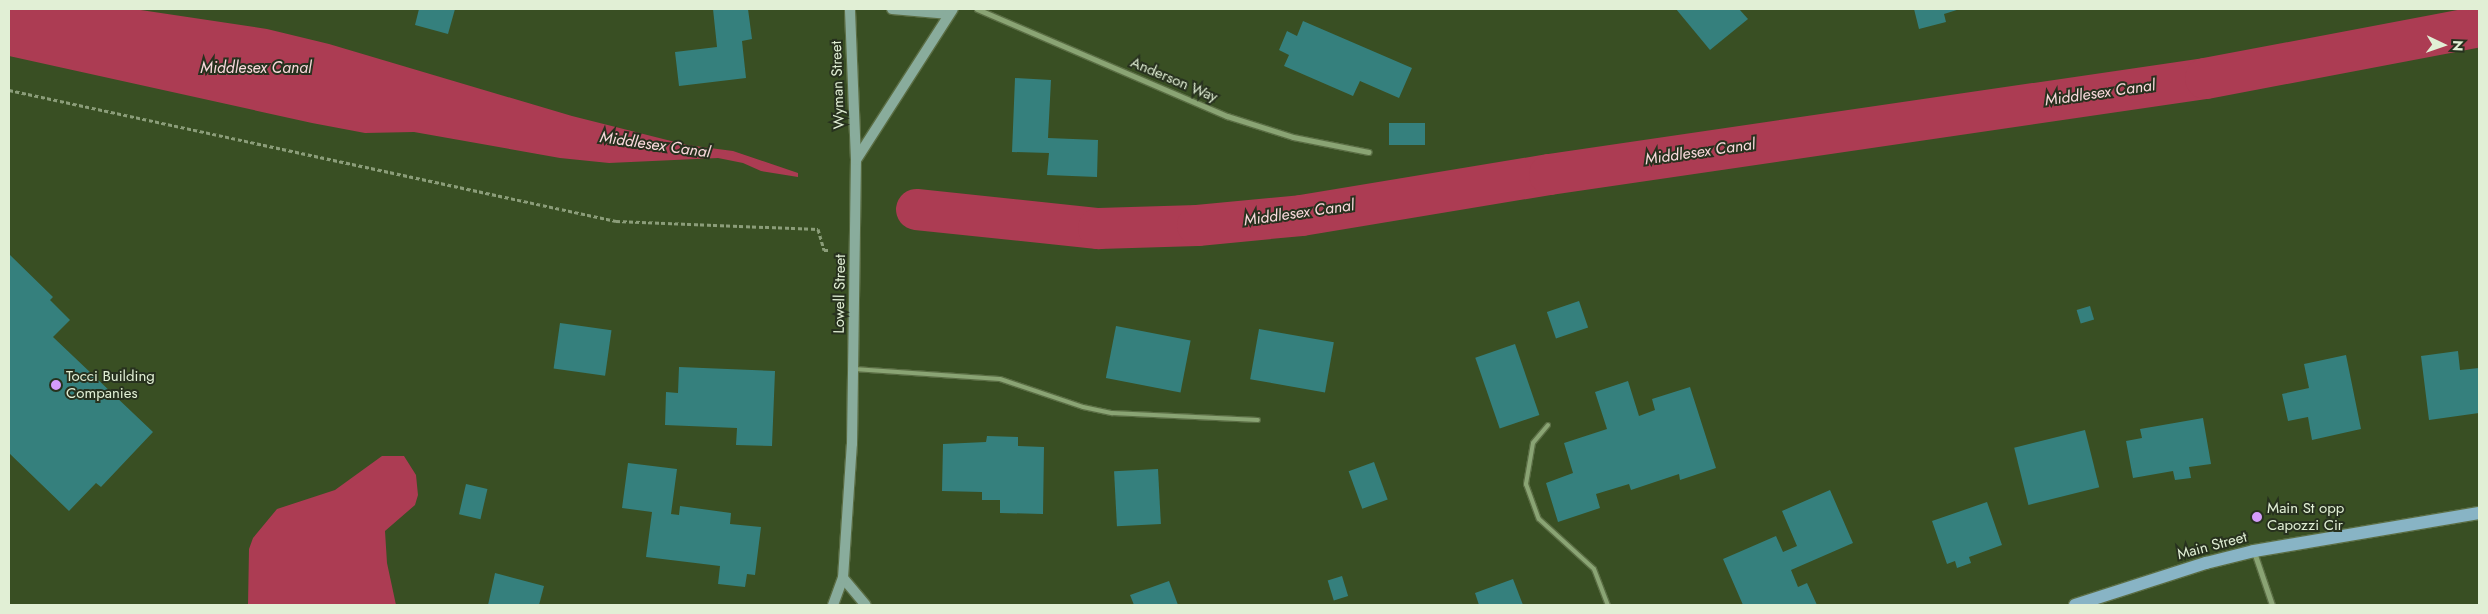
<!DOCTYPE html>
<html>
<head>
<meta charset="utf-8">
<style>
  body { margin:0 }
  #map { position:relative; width:2488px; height:614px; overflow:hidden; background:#394f23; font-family:Jost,sans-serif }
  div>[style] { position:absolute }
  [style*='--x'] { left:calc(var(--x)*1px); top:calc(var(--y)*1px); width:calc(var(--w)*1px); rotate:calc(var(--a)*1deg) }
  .water>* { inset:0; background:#ac3c53 }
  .canal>* { height:41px; margin:-20.5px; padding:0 20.5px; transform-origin:20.5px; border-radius:20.5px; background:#ac3c53 }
  .building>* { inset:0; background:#35807d; transform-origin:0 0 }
  .path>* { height:3px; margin-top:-1.5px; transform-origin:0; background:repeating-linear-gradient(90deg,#8b9d79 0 4px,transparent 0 6.5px) }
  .roads { filter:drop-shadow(1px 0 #5a6d44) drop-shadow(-1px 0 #5a6d44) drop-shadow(0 1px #5a6d44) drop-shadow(0 -1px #5a6d44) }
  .lane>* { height:4px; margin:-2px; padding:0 2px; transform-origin:2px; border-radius:2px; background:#8aa474 }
  .street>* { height:5px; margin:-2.5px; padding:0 2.5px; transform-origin:2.5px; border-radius:2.5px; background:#8aa474 }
  .secondary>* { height:10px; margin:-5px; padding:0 5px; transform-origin:5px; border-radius:5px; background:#89ac9c }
  .primary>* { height:12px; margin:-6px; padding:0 6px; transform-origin:6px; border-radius:6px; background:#88b4c5 }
  .dots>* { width:14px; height:14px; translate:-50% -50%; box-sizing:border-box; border:2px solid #27311e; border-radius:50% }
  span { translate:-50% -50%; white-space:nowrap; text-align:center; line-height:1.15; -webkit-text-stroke:4px #27311e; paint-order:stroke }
  .street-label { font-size:15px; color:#e1efd5 }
  .poi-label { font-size:15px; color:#e1efd5 }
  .left { translate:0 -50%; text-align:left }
  .water-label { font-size:16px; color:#f9d9dc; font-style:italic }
  .frame { position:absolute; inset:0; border:10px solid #e1efd5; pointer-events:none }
  .north { position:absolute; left:2418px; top:20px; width:50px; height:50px; -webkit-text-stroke:4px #27311e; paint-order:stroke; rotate:93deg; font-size:14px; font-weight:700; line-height:20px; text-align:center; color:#e1efd5 }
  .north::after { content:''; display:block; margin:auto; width:18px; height:22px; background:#e1efd5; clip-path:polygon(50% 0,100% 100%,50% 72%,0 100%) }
</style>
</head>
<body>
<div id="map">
  <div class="water">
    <div style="clip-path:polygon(9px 9px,134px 9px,267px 29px,329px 44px,572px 116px,687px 145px,733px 151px,798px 173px,798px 177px,761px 171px,743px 163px,718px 158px,609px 163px,560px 158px,414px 132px,365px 133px,312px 123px,9px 56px)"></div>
    <div style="clip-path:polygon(382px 456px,404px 456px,416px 475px,418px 495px,415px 505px,385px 531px,387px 563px,396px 605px,248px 605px,249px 549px,253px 538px,277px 509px,335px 490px)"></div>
  </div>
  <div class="canal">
    <div style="--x:916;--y:209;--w:183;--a:6"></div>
    <div style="--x:1098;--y:228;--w:99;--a:-1.7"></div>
    <div style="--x:1197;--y:225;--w:104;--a:-5.5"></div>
    <div style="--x:1301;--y:215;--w:251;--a:-9.4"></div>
    <div style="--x:1549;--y:174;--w:663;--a:-8.33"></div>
    <div style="--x:2205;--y:78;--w:279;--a:-10.7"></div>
  </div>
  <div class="building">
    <div style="clip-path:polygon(419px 9px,455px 9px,448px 34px,415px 25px)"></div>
    <div style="clip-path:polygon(713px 9px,748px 9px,752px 39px,742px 41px,746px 78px,679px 86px,675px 52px,717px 47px)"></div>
    <div style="clip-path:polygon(1676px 9px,1739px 9px,1748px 19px,1710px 50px)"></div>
    <div style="clip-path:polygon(1914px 9px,1960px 9px,1944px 14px,1946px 22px,1919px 29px)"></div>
    <div style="clip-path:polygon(1303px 21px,1412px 68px,1399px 98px,1360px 81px,1353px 96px,1284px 66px,1289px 55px,1279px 50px,1287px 31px,1297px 36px)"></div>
    <div style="clip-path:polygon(1015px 78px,1051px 80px,1048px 138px,1098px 140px,1097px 177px,1047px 175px,1049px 153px,1012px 152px)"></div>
    <div style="left:1389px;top:123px;width:36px;height:22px"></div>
    <div style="clip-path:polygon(9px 254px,53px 297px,50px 300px,70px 320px,53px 337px,153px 432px,101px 487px,96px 483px,69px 511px,9px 453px)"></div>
    <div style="left:1579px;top:301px;width:28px;height:34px;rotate:71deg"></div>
    <div style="left:2090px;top:306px;width:14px;height:14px;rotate:73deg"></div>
    <div style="left:560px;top:323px;width:52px;height:46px;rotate:8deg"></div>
    <div style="left:1116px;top:326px;width:76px;height:53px;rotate:11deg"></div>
    <div style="left:1259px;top:329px;width:76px;height:51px;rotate:10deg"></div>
    <div style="left:1515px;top:344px;width:75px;height:42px;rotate:71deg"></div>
    <div style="clip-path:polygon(2458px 351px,2460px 370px,2479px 368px,2479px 413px,2429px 420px,2421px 356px)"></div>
    <div style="clip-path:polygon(2346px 355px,2361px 429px,2312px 440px,2308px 417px,2288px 421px,2282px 394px,2309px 388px,2304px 364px)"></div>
    <div style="clip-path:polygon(679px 367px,775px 371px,772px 446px,736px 445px,737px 428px,665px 425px,666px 392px,678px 393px)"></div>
    <div style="clip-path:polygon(1628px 381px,1639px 416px,1655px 410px,1652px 399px,1690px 387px,1716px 468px,1680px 480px,1679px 474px,1631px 490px,1629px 484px,1596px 494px,1600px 508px,1558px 522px,1546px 483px,1573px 473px,1564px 443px,1607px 429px,1595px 392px)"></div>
    <div style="clip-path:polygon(2203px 418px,2211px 464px,2189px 467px,2191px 478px,2175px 480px,2173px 471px,2133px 478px,2126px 441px,2142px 438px,2140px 429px)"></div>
    <div style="left:2085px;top:430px;width:59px;height:73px;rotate:76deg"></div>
    <div style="clip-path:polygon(987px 436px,1018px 437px,1018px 446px,1044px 447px,1043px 514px,1000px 513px,1000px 500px,982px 500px,982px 492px,942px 491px,943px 444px,986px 442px)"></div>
    <div style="left:1374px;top:462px;width:40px;height:27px;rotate:70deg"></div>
    <div style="clip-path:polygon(628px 463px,677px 469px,671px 514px,679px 515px,680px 506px,731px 513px,730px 524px,761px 527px,755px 575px,747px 574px,745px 587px,718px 584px,720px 566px,646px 557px,652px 512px,622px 508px)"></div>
    <div style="left:1158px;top:469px;width:55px;height:44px;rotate:87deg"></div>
    <div style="left:466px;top:484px;width:22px;height:31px;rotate:13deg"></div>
    <div style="clip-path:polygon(1830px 490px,1853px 543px,1791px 570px,1798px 587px,1807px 583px,1817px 605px,1743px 605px,1723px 559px,1776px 536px,1783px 552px,1797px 546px,1782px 511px)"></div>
    <div style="clip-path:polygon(1987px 502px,2002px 545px,1969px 557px,1971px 563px,1957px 568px,1955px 561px,1947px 564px,1932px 521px)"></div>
    <div style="clip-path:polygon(495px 573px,544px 586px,539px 605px,488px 605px)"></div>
    <div style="left:1342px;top:576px;width:21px;height:15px;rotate:73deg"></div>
    <div style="clip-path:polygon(1513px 579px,1523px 605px,1479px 605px,1475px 593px)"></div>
    <div style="clip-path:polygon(1169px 581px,1178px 605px,1134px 605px,1130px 595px)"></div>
  </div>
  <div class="path">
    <div style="--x:9;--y:90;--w:621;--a:12.18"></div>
    <div style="--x:616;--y:221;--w:202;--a:2.3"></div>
    <div style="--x:818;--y:229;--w:22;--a:74"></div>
    <div style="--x:824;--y:250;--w:6;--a:0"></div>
  </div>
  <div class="roads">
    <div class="lane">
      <div style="--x:854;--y:369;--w:146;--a:3.9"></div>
      <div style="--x:1000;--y:379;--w:88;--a:18.6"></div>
      <div style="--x:1083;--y:407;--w:30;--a:12"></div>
      <div style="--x:1112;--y:413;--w:146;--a:2.7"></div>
      <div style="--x:1548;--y:425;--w:23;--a:130"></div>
      <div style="--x:1533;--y:443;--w:42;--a:99.7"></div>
      <div style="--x:1526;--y:484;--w:37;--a:70"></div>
      <div style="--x:1539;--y:519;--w:74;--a:42.3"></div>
      <div style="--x:1594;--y:569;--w:39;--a:69"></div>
    </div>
    <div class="street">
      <div style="--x:977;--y:9;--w:272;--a:23.2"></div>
      <div style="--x:1227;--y:116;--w:69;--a:17.7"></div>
      <div style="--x:1293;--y:137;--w:77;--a:11.2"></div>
      <div style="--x:2254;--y:552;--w:56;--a:71.2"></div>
    </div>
    <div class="secondary">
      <div style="--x:892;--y:9;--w:57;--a:5"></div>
      <div style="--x:856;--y:160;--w:179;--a:-57.3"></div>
      <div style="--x:843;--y:578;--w:35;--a:50"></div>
      <div style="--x:833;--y:605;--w:29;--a:-70"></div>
      <div style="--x:843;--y:578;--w:134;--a:-86.2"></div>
      <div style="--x:852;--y:444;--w:284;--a:-89.2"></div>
      <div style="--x:856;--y:160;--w:151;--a:-92.3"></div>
    </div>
    <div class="primary">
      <div style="--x:2075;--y:605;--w:138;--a:-17.8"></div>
      <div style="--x:2206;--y:563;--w:49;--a:-14"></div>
      <div style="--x:2254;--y:551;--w:228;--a:-9.6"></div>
    </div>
  </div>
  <div class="dots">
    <div style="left:56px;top:385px;background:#d59cfb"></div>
    <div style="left:2257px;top:517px;background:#d59cfb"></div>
  </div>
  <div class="street-label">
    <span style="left:1174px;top:80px;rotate:23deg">Anderson Way</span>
    <span style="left:838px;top:85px;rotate:-92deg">Wyman Street</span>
    <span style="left:840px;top:294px;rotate:-89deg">Lowell Street</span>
    <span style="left:2212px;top:546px;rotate:-15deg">Main Street</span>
  </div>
  <div class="poi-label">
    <span class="left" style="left:66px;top:385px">Tocci Building<br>Companies</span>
    <span class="left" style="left:2267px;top:517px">Main St opp<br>Capozzi Cir</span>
  </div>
  <div class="water-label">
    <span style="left:256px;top:68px">Middlesex Canal</span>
    <span style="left:2100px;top:93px;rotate:-8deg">Middlesex Canal</span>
    <span style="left:655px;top:145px;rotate:8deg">Middlesex Canal</span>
    <span style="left:1700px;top:152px;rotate:-8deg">Middlesex Canal</span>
    <span style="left:1299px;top:213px;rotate:-8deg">Middlesex Canal</span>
  </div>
  <div class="frame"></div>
  <div class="north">N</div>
</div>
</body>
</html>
